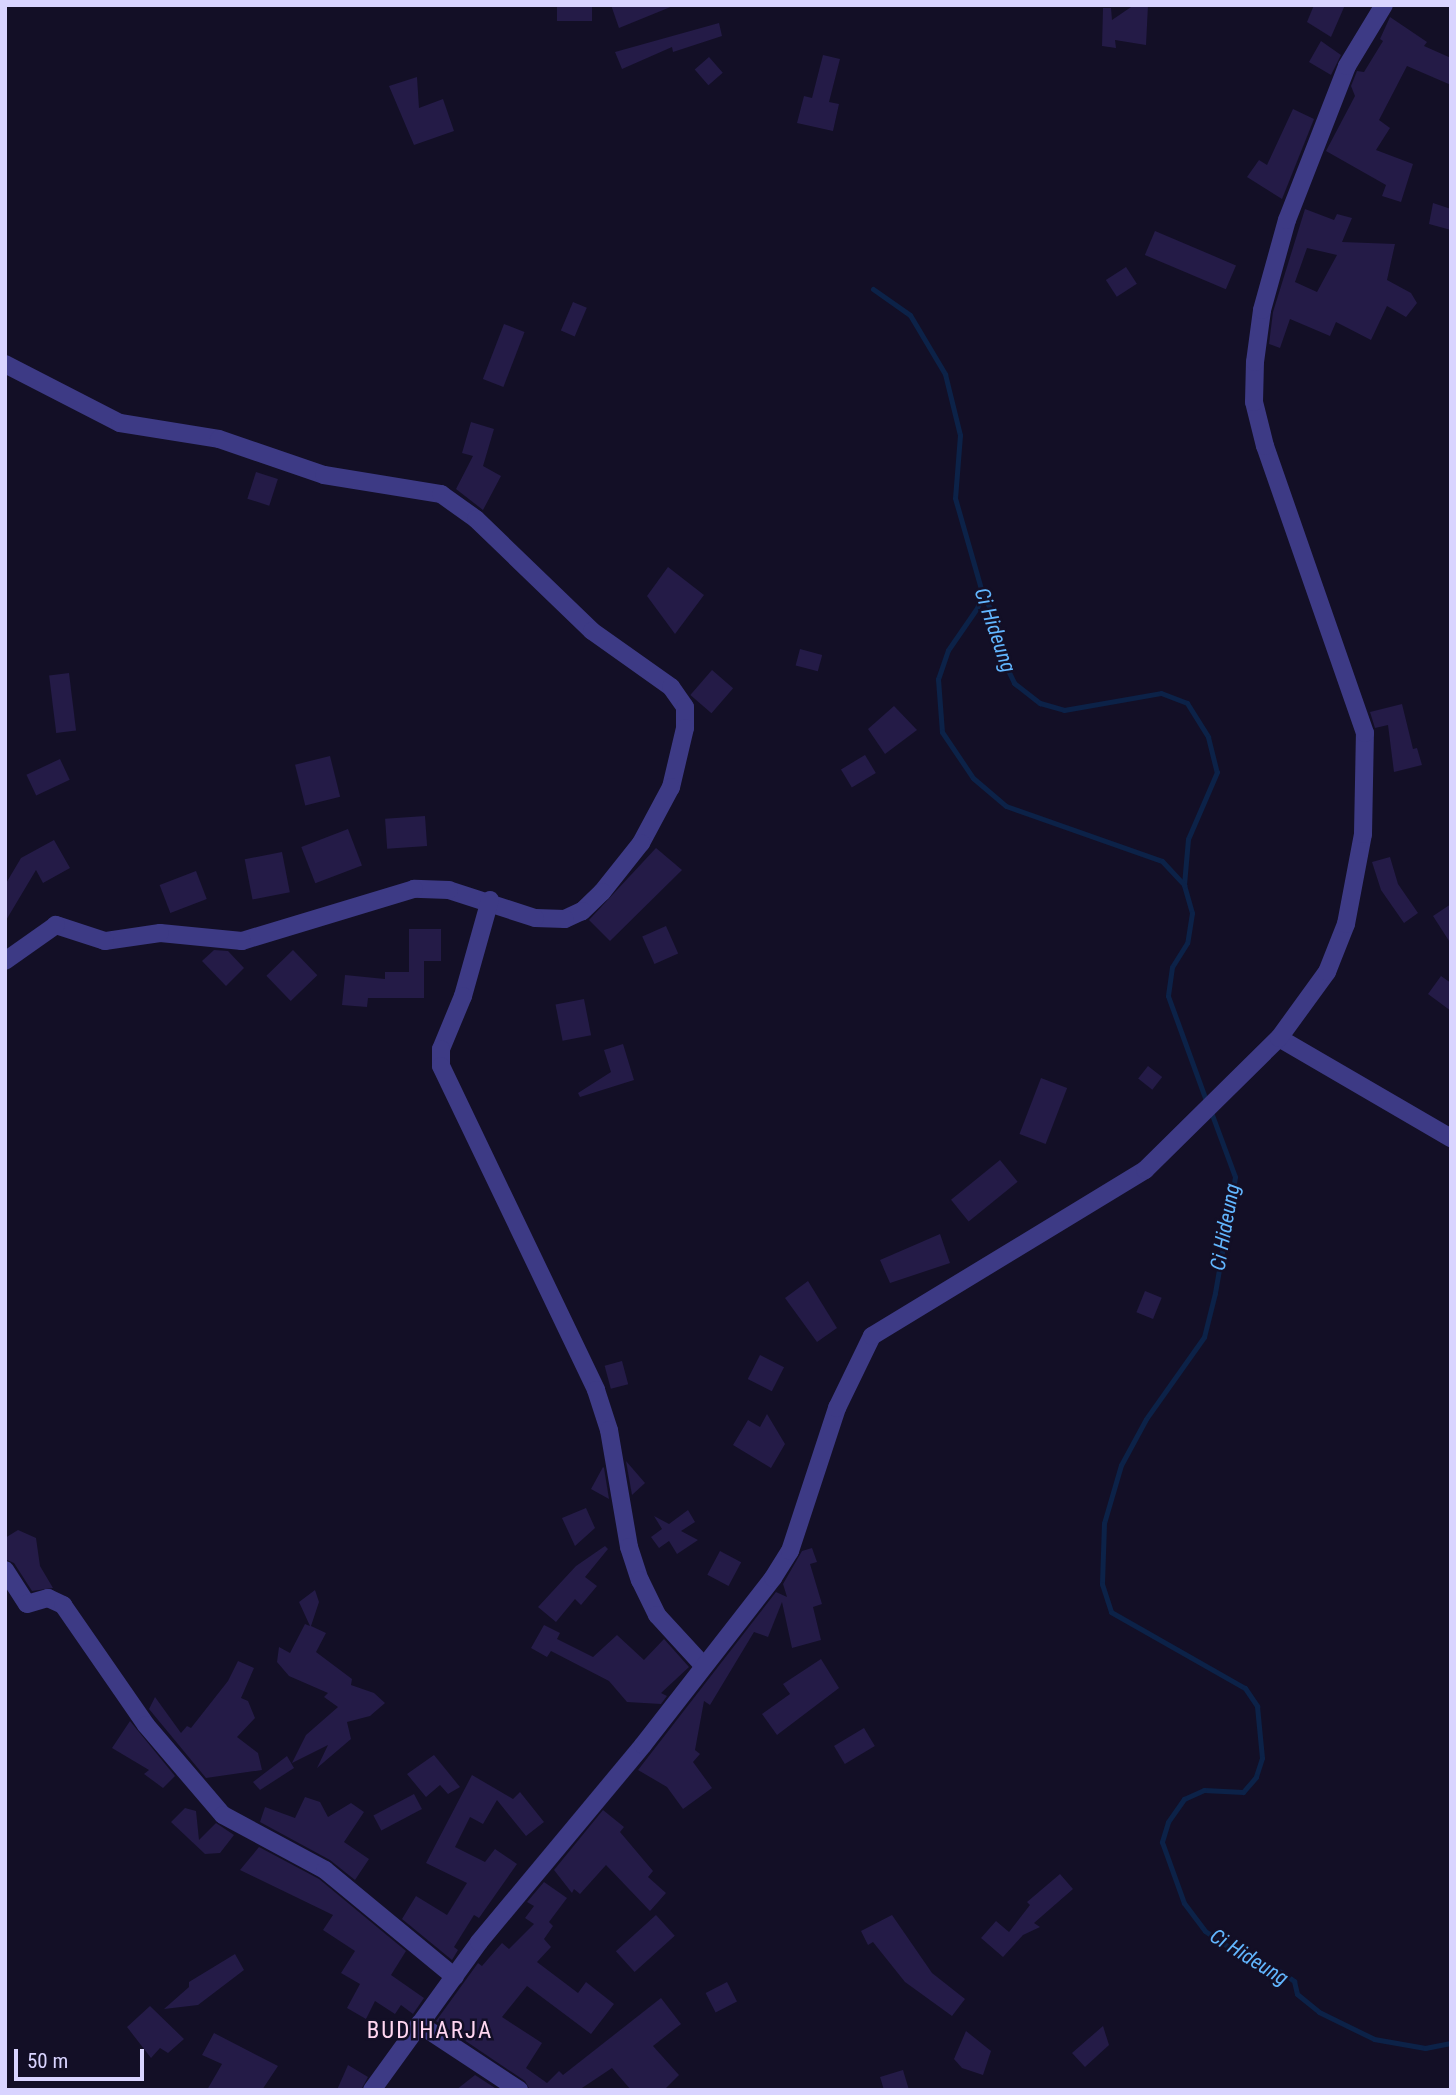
<!DOCTYPE html>
<html>
<head>
<meta charset="utf-8">
<style>
  body { margin:0 }
  #map { position:relative; width:1456px; height:2095px; overflow:hidden; background:#130f26; font-family:"Roboto Condensed",sans-serif }
  div>[style] { position:absolute }
  [style*='--x'] { left:calc(var(--x)*1px); top:calc(var(--y)*1px); width:calc(var(--w)*1px); rotate:calc(var(--a)*1deg) }
  .stream>* { height:5px; margin:-2.5px; padding:0 2.5px; transform-origin:2.5px; border-radius:2.5px; background:#0c2248 }
  .building>* { inset:0; background:#241b47; transform-origin:0 0 }
  .minor>* { height:18px; margin:-9px; padding:0 9px; transform-origin:9px; border-radius:9px; background:#3d3a85 }
  span { translate:-50% -50%; white-space:nowrap; text-align:center; line-height:1.15; -webkit-text-stroke:5px #130f26; paint-order:stroke }
  .water-label { font-size:21px; color:#62b6ff; font-style:italic }
  .quarter-label { font-size:23px; color:#ffd6f0; letter-spacing:2px }
  .frame { position:absolute; inset:0; border:7px solid #d9d4ff; pointer-events:none }
  .scale { position:absolute; left:14px; top:2049px; width:130px; height:32px; box-sizing:border-box; border:4px solid #d9d4ff; border-top:0; padding-left:9px; font-size:21px; line-height:24px; white-space:nowrap; color:#d9d4ff; -webkit-text-stroke:5px #130f26; paint-order:stroke }
</style>
</head>
<body>
<div id="map">
  <div class="stream">
    <div style="--x:873;--y:289;--w:45;--a:35.1"></div>
    <div style="--x:910;--y:315;--w:69;--a:59.3"></div>
    <div style="--x:945;--y:374;--w:63;--a:76.2"></div>
    <div style="--x:960;--y:435;--w:63;--a:94.5"></div>
    <div style="--x:955;--y:498;--w:98;--a:74"></div>
    <div style="--x:982;--y:592;--w:34;--a:64"></div>
    <div style="--x:997;--y:623;--w:35;--a:82"></div>
    <div style="--x:1002;--y:658;--w:28;--a:64"></div>
    <div style="--x:1014;--y:683;--w:33;--a:38"></div>
    <div style="--x:1040;--y:703;--w:25;--a:16"></div>
    <div style="--x:1064;--y:710;--w:98;--a:-9.9"></div>
    <div style="--x:1161;--y:693;--w:28;--a:21"></div>
    <div style="--x:1187;--y:703;--w:40;--a:58"></div>
    <div style="--x:1208;--y:737;--w:36;--a:76"></div>
    <div style="--x:1217;--y:772;--w:73;--a:113.4"></div>
    <div style="--x:1188;--y:839;--w:46;--a:95"></div>
    <div style="--x:1184;--y:885;--w:29;--a:74"></div>
    <div style="--x:1192;--y:913;--w:30;--a:99"></div>
    <div style="--x:1187;--y:943;--w:28;--a:122"></div>
    <div style="--x:1172;--y:967;--w:29;--a:98"></div>
    <div style="--x:1168;--y:996;--w:114;--a:70"></div>
    <div style="--x:982;--y:592;--w:17;--a:107"></div>
    <div style="--x:977;--y:608;--w:51;--a:124.6"></div>
    <div style="--x:948;--y:650;--w:31;--a:109"></div>
    <div style="--x:938;--y:679;--w:53;--a:85.7"></div>
    <div style="--x:942;--y:732;--w:55;--a:56"></div>
    <div style="--x:973;--y:778;--w:43;--a:40.3"></div>
    <div style="--x:1006;--y:806;--w:165;--a:19.4"></div>
    <div style="--x:1162;--y:861;--w:33;--a:47"></div>
    <div style="--x:1211;--y:1112;--w:69;--a:69.7"></div>
    <div style="--x:1235;--y:1177;--w:118;--a:99.8"></div>
    <div style="--x:1215;--y:1293;--w:45;--a:104"></div>
    <div style="--x:1204;--y:1337;--w:100;--a:125.3"></div>
    <div style="--x:1146;--y:1419;--w:52;--a:118.5"></div>
    <div style="--x:1121;--y:1465;--w:60;--a:106.3"></div>
    <div style="--x:1104;--y:1523;--w:61;--a:91.9"></div>
    <div style="--x:1102;--y:1584;--w:29;--a:72"></div>
    <div style="--x:1111;--y:1612;--w:154;--a:29.6"></div>
    <div style="--x:1245;--y:1688;--w:22;--a:56"></div>
    <div style="--x:1257;--y:1706;--w:52;--a:84.5"></div>
    <div style="--x:1262;--y:1758;--w:20;--a:108"></div>
    <div style="--x:1256;--y:1777;--w:20;--a:131"></div>
    <div style="--x:1243;--y:1792;--w:39;--a:-177"></div>
    <div style="--x:1204;--y:1790;--w:22;--a:156"></div>
    <div style="--x:1184;--y:1799;--w:28;--a:125"></div>
    <div style="--x:1168;--y:1822;--w:21;--a:107"></div>
    <div style="--x:1162;--y:1842;--w:65;--a:70.2"></div>
    <div style="--x:1184;--y:1903;--w:35;--a:53"></div>
    <div style="--x:1205;--y:1931;--w:36;--a:34"></div>
    <div style="--x:1235;--y:1951;--w:53;--a:24.6"></div>
    <div style="--x:1283;--y:1973;--w:14;--a:36"></div>
    <div style="--x:1294;--y:1981;--w:13;--a:77"></div>
    <div style="--x:1297;--y:1994;--w:28;--a:39"></div>
    <div style="--x:1319;--y:2012;--w:61;--a:26.1"></div>
    <div style="--x:1374;--y:2039;--w:52;--a:10"></div>
    <div style="--x:1425;--y:2048;--w:26;--a:-11"></div>
  </div>
  <div class="building">
    <div style="left:557px;top:5px;width:35px;height:16px"></div>
    <div style="clip-path:polygon(611px 5px,673px 5px,673px 6px,619px 28px)"></div>
    <div style="clip-path:polygon(1134px 5px,1148px 5px,1146px 45px,1115px 40px,1116px 48px,1102px 46px,1103px 8px,1111px 8px,1112px 20px)"></div>
    <div style="clip-path:polygon(1314px 5px,1345px 5px,1331px 37px,1307px 22px)"></div>
    <div style="clip-path:polygon(1390px 17px,1427px 42px,1424px 46px,1451px 58px,1451px 85px,1407px 66px,1379px 120px,1390px 128px,1376px 150px,1413px 164px,1401px 202px,1382px 196px,1386px 185px,1326px 151px,1355px 96px,1351px 86px,1357px 71px,1364px 72px,1383px 41px,1380px 39px)"></div>
    <div style="clip-path:polygon(719px 23px,722px 36px,673px 52px,672px 47px,622px 69px,615px 52px)"></div>
    <div style="clip-path:polygon(1321px 41px,1341px 55px,1331px 75px,1309px 62px)"></div>
    <div style="clip-path:polygon(823px 55px,840px 59px,829px 102px,839px 104px,833px 131px,797px 123px,804px 96px,812px 98px)"></div>
    <div style="left:709px;top:57px;width:21px;height:19px;rotate:49deg"></div>
    <div style="clip-path:polygon(417px 77px,419px 108px,443px 99px,454px 131px,414px 145px,389px 86px)"></div>
    <div style="clip-path:polygon(1293px 109px,1314px 119px,1282px 199px,1247px 177px,1259px 160px,1267px 165px)"></div>
    <div style="clip-path:polygon(1433px 203px,1451px 209px,1451px 230px,1429px 224px)"></div>
    <div style="clip-path:polygon(evenodd,1305px 209px,1334px 220px,1337px 214px,1352px 218px,1342px 242px,1395px 244px,1387px 280px,1411px 293px,1417px 303px,1406px 317px,1387px 306px,1371px 340px,1336px 322px,1330px 336px,1290px 319px,1280px 348px,1269px 344px,1273px 312px,1305px 209px,1307px 248px,1337px 255px,1317px 292px,1295px 282px,1307px 248px)"></div>
    <div style="left:1155px;top:231px;width:88px;height:26px;rotate:23deg"></div>
    <div style="left:1126px;top:267px;width:20px;height:24px;rotate:57deg"></div>
    <div style="left:573px;top:302px;width:15px;height:31px;rotate:23deg"></div>
    <div style="left:504px;top:324px;width:22px;height:59px;rotate:21deg"></div>
    <div style="clip-path:polygon(471px 422px,494px 429px,483px 466px,501px 476px,483px 510px,456px 489px,473px 456px,462px 453px)"></div>
    <div style="left:256px;top:472px;width:23px;height:28px;rotate:18deg"></div>
    <div style="clip-path:polygon(668px 567px,704px 595px,675px 634px,647px 596px)"></div>
    <div style="left:800px;top:649px;width:23px;height:17px;rotate:15deg"></div>
    <div style="left:712px;top:670px;width:28px;height:33px;rotate:41deg"></div>
    <div style="left:69px;top:673px;width:58px;height:20px;rotate:83deg"></div>
    <div style="clip-path:polygon(1402px 704px,1413px 749px,1417px 748px,1422px 765px,1394px 772px,1388px 725px,1375px 728px,1370px 712px)"></div>
    <div style="clip-path:polygon(894px 706px,917px 730px,885px 754px,868px 729px)"></div>
    <div style="left:865px;top:755px;width:21px;height:28px;rotate:59deg"></div>
    <div style="left:330px;top:756px;width:42px;height:36px;rotate:76deg"></div>
    <div style="left:60px;top:759px;width:23px;height:37px;rotate:65deg"></div>
    <div style="left:425px;top:816px;width:30px;height:40px;rotate:86deg"></div>
    <div style="left:348px;top:829px;width:39px;height:50px;rotate:69deg"></div>
    <div style="clip-path:polygon(54px 840px,70px 868px,43px 883px,36px 870px,5px 922px,5px 885px,21px 858px)"></div>
    <div style="clip-path:polygon(656px 848px,682px 870px,610px 941px,589px 920px)"></div>
    <div style="left:282px;top:852px;width:41px;height:38px;rotate:79deg"></div>
    <div style="clip-path:polygon(1390px 857px,1398px 884px,1418px 913px,1404px 923px,1381px 890px,1372px 862px)"></div>
    <div style="left:196px;top:871px;width:30px;height:39px;rotate:69deg"></div>
    <div style="clip-path:polygon(1451px 904px,1451px 944px,1433px 916px)"></div>
    <div style="left:666px;top:926px;width:30px;height:26px;rotate:66deg"></div>
    <div style="clip-path:polygon(409px 929px,441px 929px,441px 961px,424px 961px,424px 998px,368px 998px,367px 1007px,342px 1005px,345px 975px,385px 979px,385px 972px,409px 972px)"></div>
    <div style="clip-path:polygon(214px 950px,228px 951px,244px 968px,226px 986px,202px 961px)"></div>
    <div style="left:293px;top:950px;width:35px;height:37px;rotate:46deg"></div>
    <div style="clip-path:polygon(1441px 976px,1451px 983px,1451px 1011px,1428px 994px)"></div>
    <div style="left:584px;top:999px;width:37px;height:29px;rotate:79deg"></div>
    <div style="clip-path:polygon(623px 1044px,634px 1080px,580px 1097px,578px 1093px,611px 1072px,604px 1050px)"></div>
    <div style="left:1148px;top:1066px;width:18px;height:16px;rotate:38deg"></div>
    <div style="left:1041px;top:1078px;width:28px;height:60px;rotate:21deg"></div>
    <div style="left:1000px;top:1160px;width:28px;height:63px;rotate:51deg"></div>
    <div style="clip-path:polygon(940px 1234px,950px 1263px,890px 1283px,880px 1260px)"></div>
    <div style="clip-path:polygon(808px 1281px,837px 1328px,817px 1342px,785px 1298px)"></div>
    <div style="left:1145px;top:1291px;width:18px;height:23px;rotate:22deg"></div>
    <div style="left:760px;top:1355px;width:27px;height:27px;rotate:27deg"></div>
    <div style="left:622px;top:1361px;width:24px;height:18px;rotate:75deg"></div>
    <div style="clip-path:polygon(767px 1414px,785px 1444px,771px 1468px,733px 1445px,748px 1420px,760px 1427px)"></div>
    <div style="clip-path:polygon(626px 1461px,645px 1483px,632px 1495px)"></div>
    <div style="clip-path:polygon(603px 1467px,604px 1468px,609px 1499px,591px 1489px)"></div>
    <div style="clip-path:polygon(586px 1508px,595px 1528px,575px 1546px,562px 1518px)"></div>
    <div style="clip-path:polygon(688px 1510px,695px 1522px,681px 1531px,698px 1540px,677px 1554px,669px 1541px,659px 1548px,651px 1537px,662px 1529px,654px 1516px,669px 1524px)"></div>
    <div style="clip-path:polygon(18px 1530px,36px 1538px,40px 1566px,53px 1588px,32px 1591px,14px 1563px,5px 1559px,5px 1538px)"></div>
    <div style="clip-path:polygon(605px 1546px,608px 1549px,585px 1577px,597px 1586px,581px 1605px,575px 1599px,556px 1622px,538px 1607px,576px 1566px)"></div>
    <div style="clip-path:polygon(812px 1548px,817px 1562px,810px 1564px,822px 1604px,813px 1607px,821px 1640px,792px 1648px,782px 1602px,768px 1637px,754px 1632px,710px 1705px,704px 1701px,695px 1750px,700px 1754px,693px 1762px,712px 1788px,683px 1809px,667px 1787px,638px 1770px,776px 1592px,787px 1597px,783px 1584px,802px 1551px)"></div>
    <div style="left:720px;top:1551px;width:24px;height:27px;rotate:28deg"></div>
    <div style="clip-path:polygon(315px 1590px,319px 1602px,311px 1626px,326px 1633px,316px 1652px,352px 1679px,351px 1685px,374px 1693px,385px 1703px,370px 1716px,347px 1722px,351px 1739px,317px 1768px,328px 1745px,292px 1763px,306px 1735px,338px 1707px,324px 1697px,328px 1693px,289px 1676px,277px 1662px,279px 1647px,290px 1653px,305px 1624px,310px 1626px,299px 1602px)"></div>
    <div style="clip-path:polygon(544px 1625px,560px 1633px,557px 1639px,593px 1657px,617px 1635px,644px 1660px,664px 1639px,689px 1667px,661px 1693px,667px 1696px,661px 1704px,627px 1702px,609px 1681px,551px 1651px,547px 1657px,531px 1648px)"></div>
    <div style="clip-path:polygon(821px 1659px,839px 1688px,777px 1735px,762px 1714px,790px 1694px,783px 1684px)"></div>
    <div style="clip-path:polygon(238px 1661px,254px 1668px,241px 1698px,248px 1701px,255px 1718px,237px 1737px,258px 1753px,262px 1770px,206px 1778px,149px 1709px,155px 1697px,181px 1733px,187px 1726px,191px 1728px,228px 1681px)"></div>
    <div style="clip-path:polygon(130px 1721px,175px 1776px,163px 1788px,144px 1774px,149px 1770px,112px 1748px)"></div>
    <div style="left:864px;top:1728px;width:21px;height:35px;rotate:59deg"></div>
    <div style="clip-path:polygon(434px 1755px,460px 1787px,448px 1794px,440px 1785px,426px 1797px,407px 1774px)"></div>
    <div style="clip-path:polygon(287px 1756px,294px 1768px,260px 1790px,253px 1782px)"></div>
    <div style="clip-path:polygon(472px 1775px,513px 1799px,520px 1792px,544px 1822px,526px 1836px,497px 1800px,483px 1824px,470px 1817px,455px 1847px,485px 1862px,495px 1849px,517px 1864px,479px 1918px,474px 1915px,454px 1947px,458px 1950px,452px 1960px,402px 1919px,416px 1896px,447px 1915px,467px 1883px,426px 1863px)"></div>
    <div style="left:414px;top:1794px;width:17px;height:46px;rotate:62deg"></div>
    <div style="clip-path:polygon(305px 1797px,320px 1802px,328px 1817px,351px 1803px,364px 1812px,344px 1842px,369px 1859px,355px 1880px,330px 1860px,260px 1822px,265px 1807px,295px 1818px)"></div>
    <div style="clip-path:polygon(185px 1808px,196px 1811px,199px 1840px,216px 1823px,234px 1835px,220px 1853px,205px 1854px,171px 1822px)"></div>
    <div style="clip-path:polygon(603px 1810px,624px 1827px,620px 1832px,653px 1871px,648px 1877px,666px 1893px,650px 1911px,606px 1865px,580px 1894px,574px 1889px,572px 1893px,554px 1870px)"></div>
    <div style="clip-path:polygon(259px 1847px,319px 1879px,406px 1951px,391px 1975px,424px 1998px,413px 2014px,401px 2005px,395px 2014px,375px 2001px,366px 2019px,347px 2008px,360px 1984px,341px 1973px,355px 1951px,323px 1930px,333px 1915px,240px 1870px)"></div>
    <div style="clip-path:polygon(1060px 1874px,1073px 1889px,1034px 1923px,1040px 1927px,1023px 1935px,1003px 1957px,981px 1938px,996px 1921px,1009px 1932px,1030px 1905px,1027px 1902px)"></div>
    <div style="clip-path:polygon(544px 1882px,567px 1898px,549px 1922px,553px 1926px,544px 1939px,551px 1947px,537px 1962px,578px 1993px,586px 1982px,614px 2004px,591px 2034px,527px 1986px,502px 2017px,542px 2043px,526px 2068px,547px 2083px,559px 2071px,563px 2075px,661px 1998px,681px 2024px,653px 2046px,679px 2075px,664px 2090px,631px 2090px,612px 2068px,579px 2090px,530px 2090px,525px 2081px,436px 2021px,478px 1963px,482px 1966px,502px 1943px,509px 1949px,534px 1924px,525px 1918px,534px 1906px,527px 1902px)"></div>
    <div style="left:656px;top:1915px;width:28px;height:54px;rotate:48deg"></div>
    <div style="clip-path:polygon(892px 1915px,932px 1973px,965px 1999px,952px 2016px,905px 1982px,873px 1942px,868px 1945px,861px 1931px)"></div>
    <div style="clip-path:polygon(235px 1954px,244px 1970px,198px 2005px,164px 2009px,189px 1987px,189px 1982px)"></div>
    <div style="left:727px;top:1982px;width:22px;height:24px;rotate:63deg"></div>
    <div style="clip-path:polygon(150px 2006px,184px 2039px,168px 2053px,160px 2048px,151px 2058px,127px 2027px)"></div>
    <div style="clip-path:polygon(1103px 2026px,1109px 2045px,1085px 2067px,1072px 2053px)"></div>
    <div style="clip-path:polygon(966px 2031px,991px 2051px,983px 2075px,962px 2068px,954px 2059px)"></div>
    <div style="clip-path:polygon(214px 2033px,278px 2066px,262px 2090px,207px 2090px,222px 2064px,202px 2055px)"></div>
    <div style="clip-path:polygon(348px 2065px,368px 2077px,361px 2090px,337px 2090px)"></div>
    <div style="clip-path:polygon(903px 2070px,909px 2090px,884px 2090px,880px 2077px)"></div>
    <div style="clip-path:polygon(475px 2075px,498px 2090px,456px 2090px)"></div>
  </div>
  <div class="minor">
    <div style="--x:5;--y:364;--w:129;--a:27.2"></div>
    <div style="--x:120;--y:423;--w:100;--a:9.2"></div>
    <div style="--x:219;--y:439;--w:111;--a:18.9"></div>
    <div style="--x:324;--y:475;--w:119;--a:9.2"></div>
    <div style="--x:441;--y:494;--w:43;--a:35.5"></div>
    <div style="--x:476;--y:519;--w:161;--a:44"></div>
    <div style="--x:592;--y:631;--w:97;--a:35.3"></div>
    <div style="--x:671;--y:687;--w:24;--a:55"></div>
    <div style="--x:685;--y:707;--w:21;--a:90"></div>
    <div style="--x:685;--y:728;--w:61;--a:103.3"></div>
    <div style="--x:671;--y:787;--w:64;--a:118.2"></div>
    <div style="--x:641;--y:843;--w:63;--a:128.5"></div>
    <div style="--x:602;--y:892;--w:28;--a:136"></div>
    <div style="--x:582;--y:911;--w:19;--a:155"></div>
    <div style="--x:565;--y:919;--w:30;--a:-178"></div>
    <div style="--x:535;--y:918;--w:90;--a:-162"></div>
    <div style="--x:449;--y:890;--w:35;--a:-178"></div>
    <div style="--x:414;--y:889;--w:180;--a:163.2"></div>
    <div style="--x:242;--y:941;--w:82;--a:-174.4"></div>
    <div style="--x:160;--y:933;--w:56;--a:171.7"></div>
    <div style="--x:105;--y:941;--w:52;--a:-161.9"></div>
    <div style="--x:56;--y:925;--w:62;--a:144.8"></div>
    <div style="--x:490;--y:900;--w:100;--a:105.7"></div>
    <div style="--x:463;--y:996;--w:57;--a:112.5"></div>
    <div style="--x:441;--y:1049;--w:17;--a:90"></div>
    <div style="--x:441;--y:1066;--w:359;--a:64.4"></div>
    <div style="--x:596;--y:1390;--w:42;--a:72"></div>
    <div style="--x:609;--y:1430;--w:119;--a:80.3"></div>
    <div style="--x:629;--y:1547;--w:35;--a:72"></div>
    <div style="--x:640;--y:1580;--w:39;--a:64"></div>
    <div style="--x:657;--y:1615;--w:68;--a:47.4"></div>
    <div style="--x:1279;--y:1038;--w:199;--a:30.2"></div>
    <div style="--x:5;--y:1570;--w:40;--a:57.1"></div>
    <div style="--x:27;--y:1604;--w:22;--a:-16"></div>
    <div style="--x:48;--y:1598;--w:17;--a:25"></div>
    <div style="--x:63;--y:1605;--w:146;--a:55.3"></div>
    <div style="--x:146;--y:1725;--w:118;--a:49.5"></div>
    <div style="--x:223;--y:1815;--w:116;--a:28.3"></div>
    <div style="--x:325;--y:1870;--w:168;--a:39.5"></div>
    <div style="--x:419;--y:2024;--w:120;--a:33.4"></div>
    <div style="--x:372;--y:2090;--w:183;--a:-54.1"></div>
    <div style="--x:479;--y:1942;--w:256;--a:-50.2"></div>
    <div style="--x:643;--y:1745;--w:212;--a:-52.1"></div>
    <div style="--x:773;--y:1578;--w:32;--a:-58"></div>
    <div style="--x:790;--y:1551;--w:151;--a:-71.8"></div>
    <div style="--x:837;--y:1408;--w:80;--a:-64.1"></div>
    <div style="--x:872;--y:1336;--w:320;--a:-31.3"></div>
    <div style="--x:1145;--y:1170;--w:188;--a:-44.6"></div>
    <div style="--x:1279;--y:1038;--w:82;--a:-54"></div>
    <div style="--x:1327;--y:972;--w:52;--a:-68.4"></div>
    <div style="--x:1346;--y:924;--w:92;--a:-79.3"></div>
    <div style="--x:1363;--y:834;--w:101;--a:-88.9"></div>
    <div style="--x:1365;--y:733;--w:304;--a:-109.2"></div>
    <div style="--x:1265;--y:446;--w:45;--a:-104"></div>
    <div style="--x:1254;--y:402;--w:40;--a:-88.6"></div>
    <div style="--x:1255;--y:362;--w:52;--a:-82.3"></div>
    <div style="--x:1262;--y:310;--w:93;--a:-74.5"></div>
    <div style="--x:1287;--y:220;--w:165;--a:-68.7"></div>
    <div style="--x:1347;--y:66;--w:71;--a:-58.8"></div>
  </div>
  <div class="water-label">
    <span style="left:995px;top:630px;rotate:71deg">Ci Hideung</span>
    <span style="left:1225px;top:1227px;rotate:-80deg">Ci Hideung</span>
    <span style="left:1249px;top:1957px;rotate:32deg">Ci Hideung</span>
  </div>
  <div class="quarter-label">
    <span style="left:430px;top:2031px">BUDIHARJA</span>
  </div>
  <div class="frame"></div>
  <div class="scale">50 m</div>
</div>
</body>
</html>
